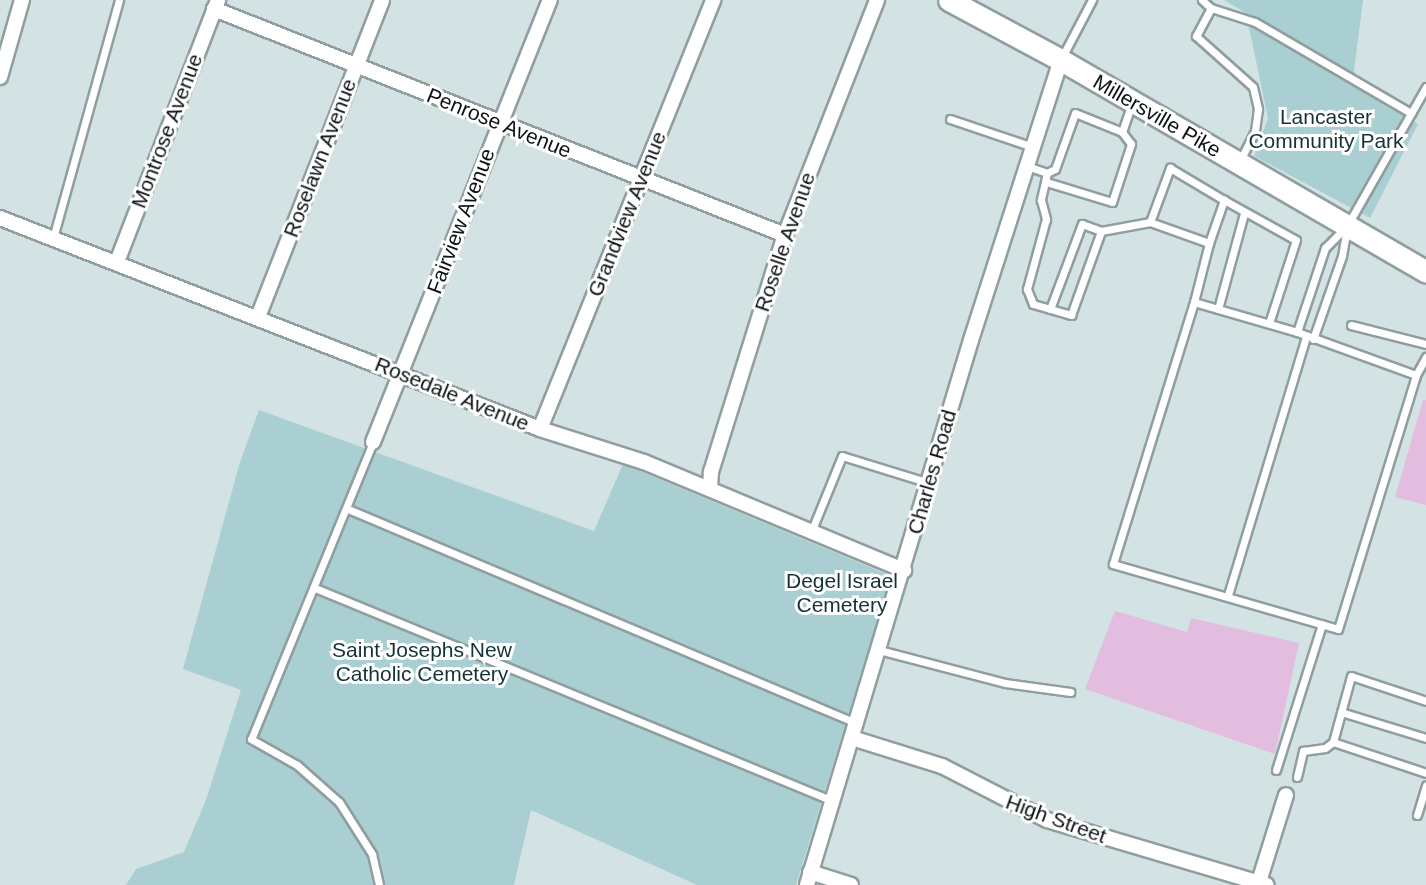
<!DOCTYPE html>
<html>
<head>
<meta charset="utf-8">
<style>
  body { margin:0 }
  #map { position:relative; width:1426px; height:885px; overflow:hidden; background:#d3e2e3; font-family:Helvetica,sans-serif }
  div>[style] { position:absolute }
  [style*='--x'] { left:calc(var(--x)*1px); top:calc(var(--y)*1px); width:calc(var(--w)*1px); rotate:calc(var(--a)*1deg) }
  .green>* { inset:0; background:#aacfd2 }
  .building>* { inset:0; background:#e2bddf }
  .roads { filter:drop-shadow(2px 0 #909e9f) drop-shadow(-2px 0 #909e9f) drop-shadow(0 2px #909e9f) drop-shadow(0 -2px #909e9f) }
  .lane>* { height:7px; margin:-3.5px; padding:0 3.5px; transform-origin:3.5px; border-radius:3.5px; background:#fff }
  .street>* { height:14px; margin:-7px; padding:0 7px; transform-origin:7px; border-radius:7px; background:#fff }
  .primary>* { height:21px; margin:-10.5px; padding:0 10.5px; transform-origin:10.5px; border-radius:10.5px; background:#fff }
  span { translate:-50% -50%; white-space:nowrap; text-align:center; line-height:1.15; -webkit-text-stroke:6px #fff; paint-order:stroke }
  .street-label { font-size:21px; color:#0d1213 }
  .park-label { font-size:21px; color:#143336 }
</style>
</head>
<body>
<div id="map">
  <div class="green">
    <div style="clip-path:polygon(1224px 0,1363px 0,1354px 71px,1359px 82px,1386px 106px,1418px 124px,1370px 218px,1254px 156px,1268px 118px,1246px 13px)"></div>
    <div style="clip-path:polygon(259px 410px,594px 531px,623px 464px,891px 576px,796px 885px,697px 885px,531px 810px,514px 885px,126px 885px,136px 869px,184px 852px,206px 800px,241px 690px,183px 669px,240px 462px)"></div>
  </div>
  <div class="building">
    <div style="clip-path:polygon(1423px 400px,1426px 400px,1426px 505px,1395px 497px)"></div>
    <div style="clip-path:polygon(1115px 611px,1187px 632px,1191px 618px,1299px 643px,1275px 754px,1085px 689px)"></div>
  </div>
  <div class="roads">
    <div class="lane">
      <div style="--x:1202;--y:0;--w:12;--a:42"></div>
      <div style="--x:1211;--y:8;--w:46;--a:17.7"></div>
      <div style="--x:1255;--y:22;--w:181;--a:30.3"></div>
      <div style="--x:1211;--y:8;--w:32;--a:118"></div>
      <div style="--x:1196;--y:36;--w:76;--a:41.8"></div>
      <div style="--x:1253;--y:87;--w:23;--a:77"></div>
      <div style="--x:1258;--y:109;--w:22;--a:98"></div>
      <div style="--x:1255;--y:131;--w:34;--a:117"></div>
      <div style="--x:1061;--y:59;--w:67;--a:-62.3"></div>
      <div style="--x:950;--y:119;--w:88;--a:18.6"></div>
      <div style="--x:1122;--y:132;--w:31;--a:-71"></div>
      <div style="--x:1027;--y:166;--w:21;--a:19"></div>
      <div style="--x:1047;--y:173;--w:9;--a:-27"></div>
      <div style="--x:1055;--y:169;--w:59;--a:-70.3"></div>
      <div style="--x:1075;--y:113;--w:51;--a:22"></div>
      <div style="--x:1122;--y:132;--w:15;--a:53"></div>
      <div style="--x:1131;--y:144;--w:61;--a:108.1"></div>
      <div style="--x:1112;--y:202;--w:69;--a:-163.1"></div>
      <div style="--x:1047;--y:173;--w:28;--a:103"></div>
      <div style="--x:1041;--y:200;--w:20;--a:75"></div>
      <div style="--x:1046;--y:219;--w:73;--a:105.2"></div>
      <div style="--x:1027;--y:289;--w:16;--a:68"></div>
      <div style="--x:1033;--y:304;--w:40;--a:16"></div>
      <div style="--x:1071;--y:315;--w:89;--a:-70.3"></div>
      <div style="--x:1101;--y:231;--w:50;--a:-10.4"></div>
      <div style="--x:1150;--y:222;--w:63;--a:19.6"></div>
      <div style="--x:1209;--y:243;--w:46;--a:-70.8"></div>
      <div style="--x:1224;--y:200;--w:82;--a:29.1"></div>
      <div style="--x:1296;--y:240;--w:87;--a:108"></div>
      <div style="--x:1150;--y:222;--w:58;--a:-69.7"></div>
      <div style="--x:1170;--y:168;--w:63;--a:30.7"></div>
      <div style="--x:53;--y:238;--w:247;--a:-74.5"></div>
      <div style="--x:1194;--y:302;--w:61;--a:-75.7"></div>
      <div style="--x:1050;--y:309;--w:91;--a:-69.4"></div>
      <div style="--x:1082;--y:224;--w:20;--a:20"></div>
      <div style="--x:1218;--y:309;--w:99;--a:-74.8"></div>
      <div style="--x:1351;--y:325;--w:77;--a:14.2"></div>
      <div style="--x:1297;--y:332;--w:89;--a:-71.6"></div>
      <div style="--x:1325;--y:248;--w:31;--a:-45"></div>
      <div style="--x:1347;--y:226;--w:160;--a:-60.4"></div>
      <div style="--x:1313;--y:339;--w:88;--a:-70.7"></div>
      <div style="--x:1342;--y:256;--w:28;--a:-80"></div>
      <div style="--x:1416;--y:375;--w:127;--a:-160.1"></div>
      <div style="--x:1297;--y:332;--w:107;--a:-163.8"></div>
      <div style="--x:1194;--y:302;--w:274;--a:107.2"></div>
      <div style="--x:1113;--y:564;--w:234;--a:16.1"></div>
      <div style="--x:1338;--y:629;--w:266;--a:-72.9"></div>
      <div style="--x:1416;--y:375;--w:21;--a:-61"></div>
      <div style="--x:373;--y:442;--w:321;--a:112.3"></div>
      <div style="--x:251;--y:739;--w:53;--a:29.5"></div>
      <div style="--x:297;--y:765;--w:56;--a:41.4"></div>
      <div style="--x:339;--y:802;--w:62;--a:57.6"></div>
      <div style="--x:372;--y:854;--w:32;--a:77"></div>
      <div style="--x:348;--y:509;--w:551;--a:22.84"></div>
      <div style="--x:811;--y:532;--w:82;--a:-67.8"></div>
      <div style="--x:842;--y:456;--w:91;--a:17.2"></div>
      <div style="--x:315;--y:588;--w:560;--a:22.35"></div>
      <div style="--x:1228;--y:595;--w:270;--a:-73.2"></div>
      <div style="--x:879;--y:650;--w:130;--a:14.7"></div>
      <div style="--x:1005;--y:683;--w:66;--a:7.9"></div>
      <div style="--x:1341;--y:712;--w:89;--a:17"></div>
      <div style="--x:1333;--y:742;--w:98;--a:18.4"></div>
      <div style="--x:1276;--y:770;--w:153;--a:-72.5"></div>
      <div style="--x:1297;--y:777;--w:27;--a:-77"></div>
      <div style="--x:1303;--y:751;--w:22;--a:-8"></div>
      <div style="--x:1325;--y:748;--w:10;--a:-37"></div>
      <div style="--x:1333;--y:742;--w:68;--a:-74.7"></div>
      <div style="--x:1351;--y:676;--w:79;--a:18.4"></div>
      <div style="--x:1417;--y:815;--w:31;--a:-73"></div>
    </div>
    <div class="street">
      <div style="--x:214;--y:9;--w:614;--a:21.59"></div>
      <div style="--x:0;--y:77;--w:80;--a:-74.1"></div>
      <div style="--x:0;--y:218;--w:580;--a:21.34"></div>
      <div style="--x:540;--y:429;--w:109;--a:17.6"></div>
      <div style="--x:644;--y:462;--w:282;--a:22.6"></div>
      <div style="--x:117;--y:262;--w:281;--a:-68.9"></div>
      <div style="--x:258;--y:317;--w:340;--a:-68.6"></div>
      <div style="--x:540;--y:429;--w:463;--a:-68"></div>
      <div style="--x:373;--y:442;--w:476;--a:-68.2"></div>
      <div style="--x:710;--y:489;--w:17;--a:-87"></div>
      <div style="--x:711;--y:472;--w:248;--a:-72.7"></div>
      <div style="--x:785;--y:235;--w:252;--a:-68.6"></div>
      <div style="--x:852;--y:738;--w:94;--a:17.3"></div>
      <div style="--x:942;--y:766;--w:118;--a:27.2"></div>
      <div style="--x:1047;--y:820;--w:229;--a:16.5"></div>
      <div style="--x:810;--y:872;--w:43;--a:17.6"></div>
      <div style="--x:807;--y:885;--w:569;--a:-73.25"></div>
      <div style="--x:971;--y:340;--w:294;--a:-72.2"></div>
      <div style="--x:1258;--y:885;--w:94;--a:-72.7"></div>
    </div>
    <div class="primary">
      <div style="--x:949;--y:0;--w:127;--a:28.2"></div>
      <div style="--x:1061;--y:60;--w:422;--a:30.1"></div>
    </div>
  </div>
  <div class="street-label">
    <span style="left:1157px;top:116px;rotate:30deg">Millersville Pike</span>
    <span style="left:499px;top:123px;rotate:22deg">Penrose Avenue</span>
    <span style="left:167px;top:131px;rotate:-69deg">Montrose Avenue</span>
    <span style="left:320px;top:158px;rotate:-69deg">Roselawn Avenue</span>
    <span style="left:627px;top:214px;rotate:-68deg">Grandview Avenue</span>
    <span style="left:461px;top:221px;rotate:-69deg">Fairview Avenue</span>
    <span style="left:785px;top:242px;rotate:-71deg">Roselle Avenue</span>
    <span style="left:452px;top:394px;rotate:22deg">Rosedale Avenue</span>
    <span style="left:932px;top:472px;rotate:-74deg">Charles Road</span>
    <span style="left:1056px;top:819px;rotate:20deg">High Street</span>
  </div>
  <div class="park-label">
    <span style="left:1326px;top:129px">Lancaster<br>Community Park</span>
    <span style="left:842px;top:593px">Degel Israel<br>Cemetery</span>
    <span style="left:422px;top:662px">Saint Josephs New<br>Catholic Cemetery</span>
  </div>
</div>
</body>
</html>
